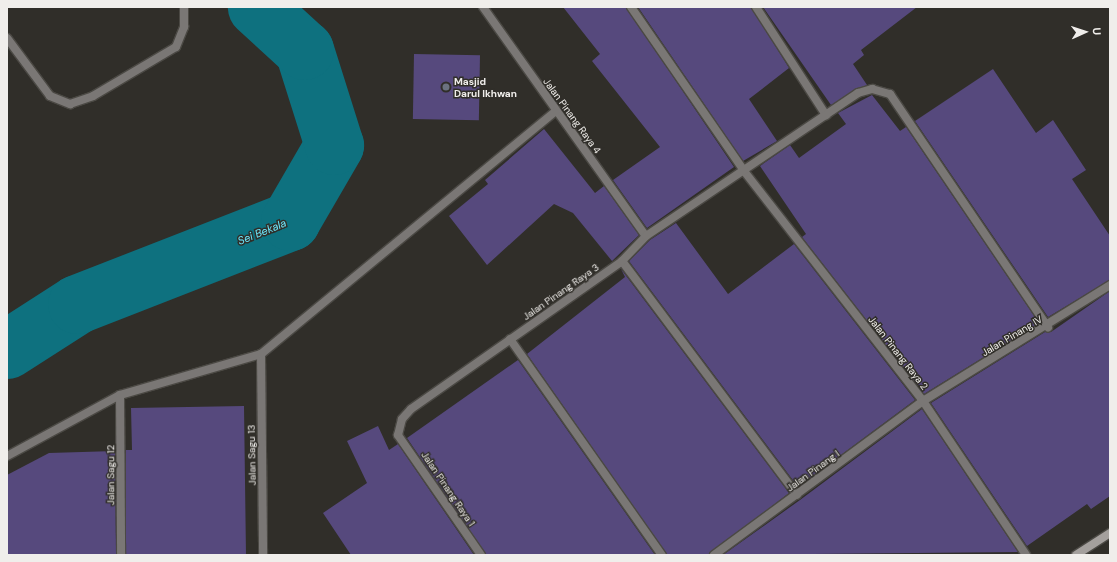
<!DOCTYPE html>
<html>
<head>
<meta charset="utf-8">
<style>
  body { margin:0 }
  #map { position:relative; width:1117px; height:562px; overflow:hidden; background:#302e29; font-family:"DM Sans",sans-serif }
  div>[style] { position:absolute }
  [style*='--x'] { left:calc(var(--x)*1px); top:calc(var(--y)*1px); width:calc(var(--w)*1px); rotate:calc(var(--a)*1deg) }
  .river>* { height:59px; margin:-29.5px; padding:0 29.5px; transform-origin:29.5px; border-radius:29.5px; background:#0e717f }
  .building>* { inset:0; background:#56497d; transform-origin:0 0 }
  .roads { filter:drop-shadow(1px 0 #4b4944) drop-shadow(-1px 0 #4b4944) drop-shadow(0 1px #4b4944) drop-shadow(0 -1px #4b4944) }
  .street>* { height:8px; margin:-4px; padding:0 4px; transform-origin:4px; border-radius:4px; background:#7a7775 }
  .secondary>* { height:8px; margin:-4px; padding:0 4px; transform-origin:4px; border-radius:4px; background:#a4a09d }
  .dots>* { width:11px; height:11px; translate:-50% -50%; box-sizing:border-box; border:2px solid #302e29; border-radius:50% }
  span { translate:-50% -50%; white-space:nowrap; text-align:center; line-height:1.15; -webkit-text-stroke:3px #302e29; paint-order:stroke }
  .poi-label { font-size:10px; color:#f0eeeb; font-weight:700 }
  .left { translate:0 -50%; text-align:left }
  .street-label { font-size:10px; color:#f0eeeb }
  .water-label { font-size:11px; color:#6deaff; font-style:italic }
  .frame { position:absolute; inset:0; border:8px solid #f0eeeb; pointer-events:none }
  .north { position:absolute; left:1065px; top:12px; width:40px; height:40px; -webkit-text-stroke:3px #302e29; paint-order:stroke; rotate:87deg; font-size:11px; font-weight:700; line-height:16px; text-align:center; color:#f0eeeb }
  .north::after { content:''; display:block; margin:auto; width:14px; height:18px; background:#f0eeeb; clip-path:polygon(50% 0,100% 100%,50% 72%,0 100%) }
</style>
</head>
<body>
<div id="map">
  <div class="river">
    <div style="--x:7;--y:349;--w:83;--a:-32.7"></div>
    <div style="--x:77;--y:304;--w:229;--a:-21.3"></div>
    <div style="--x:290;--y:221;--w:88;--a:-59.9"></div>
    <div style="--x:334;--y:145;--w:100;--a:-107.5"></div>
    <div style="--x:304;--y:50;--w:64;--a:-137.5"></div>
  </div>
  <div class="building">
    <div style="clip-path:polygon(563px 7px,626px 7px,734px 167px,647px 228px,613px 180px,660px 147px,592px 61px,600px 54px)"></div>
    <div style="clip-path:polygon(638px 7px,751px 7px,789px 68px,749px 99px,777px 141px,743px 161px)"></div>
    <div style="clip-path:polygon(763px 7px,917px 7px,861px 50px,864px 55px,853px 64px,867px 85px,831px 105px)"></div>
    <div style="left:414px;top:54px;width:66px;height:65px;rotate:1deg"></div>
    <div style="clip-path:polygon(993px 69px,1036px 133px,1053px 120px,1086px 170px,1072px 179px,1110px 236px,1110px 280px,1048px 317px,915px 121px)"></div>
    <div style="clip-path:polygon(872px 95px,900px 131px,906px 127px,1039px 323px,924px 394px,802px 237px,806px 234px,760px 166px,790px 145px,799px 158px,846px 124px,838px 113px)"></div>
    <div style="clip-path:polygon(544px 129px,595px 193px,604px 186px,639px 235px,612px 261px,573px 213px,554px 204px,487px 265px,449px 216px,488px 184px,485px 180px)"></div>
    <div style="clip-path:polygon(676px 223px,728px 294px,794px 244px,915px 400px,798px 487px,629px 261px,650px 240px)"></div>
    <div style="clip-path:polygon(621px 269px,789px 493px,709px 555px,667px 555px,527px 354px,625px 277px)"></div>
    <div style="clip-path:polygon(1110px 291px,1110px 496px,1091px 509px,1087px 504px,1027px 546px,931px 403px,1045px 332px,1051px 332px)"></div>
    <div style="clip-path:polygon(518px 360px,655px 555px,486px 555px,407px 438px)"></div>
    <div style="clip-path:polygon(244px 406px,246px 555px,126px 555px,126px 450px,132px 450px,131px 408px)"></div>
    <div style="clip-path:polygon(922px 409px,1018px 552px,723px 555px,800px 500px)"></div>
    <div style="clip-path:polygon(378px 426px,389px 450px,398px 444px,474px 555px,351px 555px,323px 513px,367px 483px,347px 441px)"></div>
    <div style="clip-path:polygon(115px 451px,116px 555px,7px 555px,7px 475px,49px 453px)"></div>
  </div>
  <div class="roads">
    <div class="street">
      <div style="--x:483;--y:7;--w:281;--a:54.6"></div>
      <div style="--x:631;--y:7;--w:199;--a:55.4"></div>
      <div style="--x:744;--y:171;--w:291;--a:52.1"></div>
      <div style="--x:923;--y:401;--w:185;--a:56.2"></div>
      <div style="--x:756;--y:7;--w:129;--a:57.1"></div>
      <div style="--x:7;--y:38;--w:72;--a:53.4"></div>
      <div style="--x:50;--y:96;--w:22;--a:22"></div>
      <div style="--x:70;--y:104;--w:24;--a:-19"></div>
      <div style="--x:93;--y:96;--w:96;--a:-30.6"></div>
      <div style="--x:176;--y:47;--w:22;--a:-68"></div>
      <div style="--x:184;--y:27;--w:20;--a:-90"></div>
      <div style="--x:622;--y:261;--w:292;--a:53.2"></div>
      <div style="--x:510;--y:339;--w:264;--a:54.9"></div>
      <div style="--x:261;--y:354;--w:201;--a:89.4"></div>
      <div style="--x:120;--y:395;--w:160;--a:89.6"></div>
      <div style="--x:7;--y:456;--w:128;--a:-28.4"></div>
      <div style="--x:120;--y:395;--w:147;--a:-16.2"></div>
      <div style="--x:261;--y:354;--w:382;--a:-39.5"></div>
      <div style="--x:481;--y:555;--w:146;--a:-124.7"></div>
      <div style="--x:398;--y:435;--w:16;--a:-76"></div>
      <div style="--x:402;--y:419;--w:13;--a:-48"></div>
      <div style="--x:411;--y:409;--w:258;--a:-35"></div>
      <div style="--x:622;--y:261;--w:35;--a:-46"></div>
      <div style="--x:646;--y:236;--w:256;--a:-34"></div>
      <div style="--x:858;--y:93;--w:15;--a:-16"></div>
      <div style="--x:872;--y:89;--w:19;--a:16"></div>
      <div style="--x:890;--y:94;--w:282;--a:55.9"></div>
      <div style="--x:714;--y:555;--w:260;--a:-36.4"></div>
      <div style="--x:923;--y:401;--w:220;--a:-31.8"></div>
    </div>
    <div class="secondary">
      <div style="--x:1076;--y:555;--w:40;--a:-32.9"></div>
    </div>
  </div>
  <div class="dots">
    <div style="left:446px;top:87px;background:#6b7280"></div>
  </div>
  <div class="poi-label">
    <span class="left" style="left:454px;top:87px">Masjid<br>Darul Ikhwan</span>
  </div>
  <div class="street-label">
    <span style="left:572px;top:116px;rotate:54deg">Jalan Pinang Raya 4</span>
    <span style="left:561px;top:292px;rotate:-35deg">Jalan Pinang Raya 3</span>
    <span style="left:1012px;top:336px;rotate:-31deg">Jalan Pinang IV</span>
    <span style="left:898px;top:353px;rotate:52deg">Jalan Pinang Raya 2</span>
    <span style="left:252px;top:455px;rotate:-91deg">Jalan Sagu 13</span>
    <span style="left:813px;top:471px;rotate:-36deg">Jalan Pinang I</span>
    <span style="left:111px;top:475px;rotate:-90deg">Jalan Sagu 12</span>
    <span style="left:448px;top:489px;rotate:56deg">Jalan Pinang Raya 1</span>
  </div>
  <div class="water-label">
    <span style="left:262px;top:232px;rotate:-22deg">Sei Bekala</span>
  </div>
  <div class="frame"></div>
  <div class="north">U</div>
</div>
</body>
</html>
